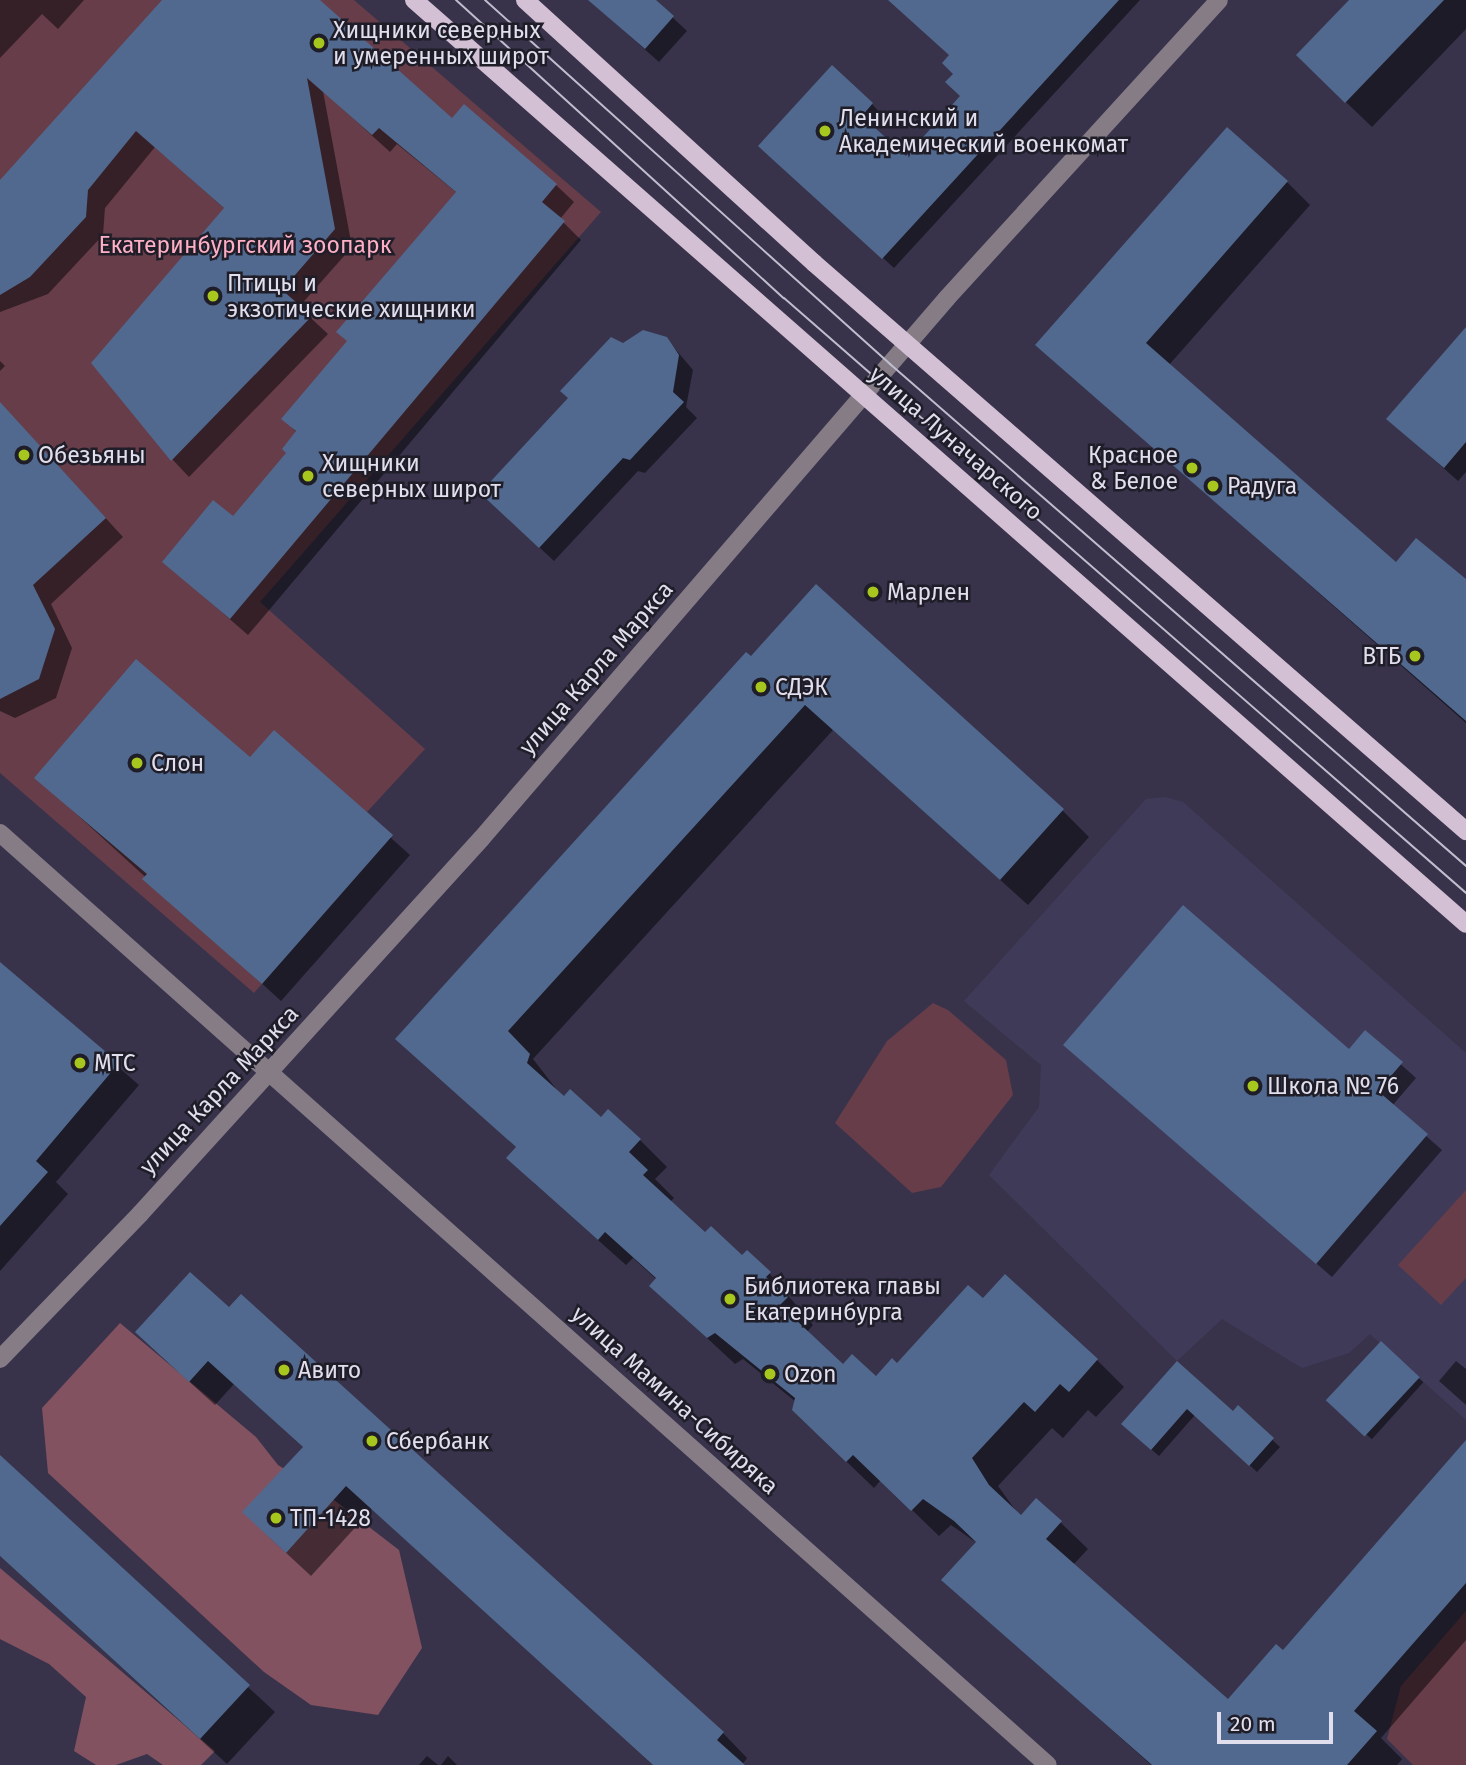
<!DOCTYPE html>
<html>
<head>
<meta charset="utf-8">
<style>
  body { margin:0 }
  #map { position:relative; width:1466px; height:1765px; overflow:hidden; background:#38334b; font-family:"Fira Sans",sans-serif }
  div>[style] { position:absolute }
  [style*='--x'] { left:calc(var(--x)*1px); top:calc(var(--y)*1px); width:calc(var(--w)*1px); rotate:calc(var(--a)*1deg) }
  .built>* { inset:0; background:#403a59 }
  .green>* { inset:0; background:#663d49 }
  .forest>* { inset:0; background:#825260 }
  .shadow>* { inset:0; background:#0007; transform-origin:0 0 }
  .building>* { inset:0; background:#51698f; transform-origin:0 0 }
  .minor>* { height:18px; margin:-9px; padding:0 9px; transform-origin:9px; border-radius:9px; background:#867c86 }
  .major>* { height:18px; margin:-9px; padding:0 9px; transform-origin:9px; border-radius:9px; background:#d4c0d4 }
  .tram>* { height:2px; margin:-1px; padding:0 1px; transform-origin:1px; border-radius:1px; background:#c0bece }
  .dots>* { width:19px; height:19px; translate:-50% -50%; box-sizing:border-box; border:4px solid #1f1d28; border-radius:50% }
  span { translate:-50% -50%; white-space:nowrap; text-align:center; line-height:1.15; -webkit-text-stroke:5px #1f1d28; paint-order:stroke }
  .poi-label { font-size:23px; color:#e1dfee }
  .left { translate:0 -50%; text-align:left }
  .right { translate:-100% -50%; text-align:right }
  .park-label { font-size:23px; color:#feafc5 }
  .street-label { font-size:23px; color:#e1dfee }
  .scale { position:absolute; left:1217px; top:1712px; width:116px; height:32px; box-sizing:border-box; border:4px solid #e1dfee; border-top:0; padding-left:9px; font-size:21px; line-height:24px; white-space:nowrap; color:#e1dfee; -webkit-text-stroke:5px #1f1d28; paint-order:stroke }
</style>
</head>
<body>
<div id="map">
  <div class="built">
    <div style="clip-path:polygon(1165px 797px,1183px 802px,1466px 1053px,1466px 1420px,1370px 1334px,1349px 1353px,1302px 1368px,1222px 1319px,1177px 1361px,989px 1175px,1039px 1107px,1041px 1065px,964px 1001px,1146px 799px)"></div>
  </div>
  <div class="green">
    <div style="clip-path:polygon(0 0,354px 0,601px 212px,260px 602px,425px 749px,367px 812px,393px 835px,254px 993px,0 773px)"></div>
    <div style="clip-path:polygon(933px 1003px,948px 1010px,1006px 1060px,1013px 1095px,941px 1187px,912px 1193px,835px 1123px,887px 1041px)"></div>
    <div style="clip-path:polygon(1466px 1190px,1466px 1278px,1441px 1305px,1398px 1265px)"></div>
    <div style="clip-path:polygon(1466px 1611px,1466px 1765px,1413px 1765px,1387px 1739px,1401px 1686px)"></div>
  </div>
  <div class="forest">
    <div style="clip-path:polygon(120px 1323px,256px 1437px,278px 1465px,334px 1500px,399px 1550px,422px 1648px,378px 1715px,311px 1705px,264px 1672px,48px 1473px,42px 1408px)"></div>
    <div style="clip-path:polygon(0 1568px,215px 1751px,201px 1765px,163px 1765px,147px 1754px,116px 1765px,96px 1765px,74px 1751px,86px 1697px,49px 1664px,0 1639px)"></div>
  </div>
  <div class="shadow">
    <div style="clip-path:polygon(0 0,84px 0,58px 29px,42px 14px,0 58px)"></div>
    <div style="clip-path:polygon(198px 0,317px 0,452px 121px,556px 185px,574px 202px,560px 219px,581px 240px,248px 635px,164px 562px,233px 519px,288px 453px,297px 433px,284px 419px,349px 342px,457px 193px,397px 144px,390px 152px,323px 91px,352px 247px,299px 307px,328px 334px,189px 477px,172px 459px,225px 209px,155px 147px,105px 208px,103px 235px,48px 294px,0 312px,0 181px)"></div>
    <div style="clip-path:polygon(589px 0,654px 0,687px 31px,659px 62px)"></div>
    <div style="clip-path:polygon(890px 0,1140px 0,894px 268px,771px 156px,872px 104px,882px 115px,872px 127px,906px 158px,962px 97px,951px 56px)"></div>
    <div style="clip-path:polygon(1352px 0,1466px 0,1466px 29px,1372px 127px,1324px 81px)"></div>
    <div style="clip-path:polygon(1287px 182px,1310px 205px,1169px 365px,1396px 565px,1466px 581px,1466px 723px,1038px 345px)"></div>
    <div style="clip-path:polygon(1466px 329px,1466px 472px,1458px 481px,1403px 432px)"></div>
    <div style="clip-path:polygon(666px 338px,693px 370px,686px 407px,697px 418px,645px 473px,638px 471px,554px 561px,496px 507px,570px 398px,623px 345px)"></div>
    <div style="clip-path:polygon(0 361px,5px 366px,0 371px)"></div>
    <div style="clip-path:polygon(0 403px,123px 537px,51px 604px,72px 648px,56px 698px,15px 718px,0 711px)"></div>
    <div style="clip-path:polygon(747px 654px,1062px 810px,1089px 837px,1028px 905px,833px 730px,533px 1059px,564px 1099px,602px 1120px,608px 1111px,640px 1140px,667px 1167px,655px 1179px,674px 1198px,670px 1202px,705px 1235px,769px 1273px,813px 1325px,807px 1332px,843px 1366px,876px 1379px,983px 1301px,1005px 1276px,1097px 1360px,1124px 1387px,1096px 1417px,1088px 1410px,1063px 1438px,1052px 1428px,998px 1486px,1021px 1518px,1036px 1501px,1061px 1523px,1088px 1549px,1073px 1565px,1228px 1701px,1284px 1653px,1466px 1447px,1466px 1640px,1381px 1738px,1402px 1759px,1397px 1765px,1151px 1765px,944px 1580px,977px 1543px,951px 1525px,939px 1536px,881px 1480px,874px 1488px,821px 1437px,796px 1402px,743px 1359px,735px 1364px,651px 1286px,657px 1280px,633px 1258px,626px 1265px,535px 1184px,509px 1157px,517px 1148px,398px 1039px)"></div>
    <div style="clip-path:polygon(274px 733px,410px 855px,281px 1001px,37px 778px,250px 760px)"></div>
    <div style="clip-path:polygon(0 964px,139px 1085px,56px 1182px,68px 1194px,0 1271px)"></div>
    <div style="clip-path:polygon(1366px 1033px,1416px 1078px,1392px 1106px,1442px 1150px,1332px 1277px,1080px 1059px,1349px 1051px)"></div>
    <div style="clip-path:polygon(190px 1274px,723px 1733px,747px 1758px,742px 1765px,653px 1765px,372px 1509px,311px 1576px,269px 1537px,304px 1448px,234px 1384px,215px 1405px,162px 1357px)"></div>
    <div style="left:1381px;top:1344px;width:57px;height:77px;rotate:42deg"></div>
    <div style="clip-path:polygon(1456px 1361px,1466px 1369px,1466px 1405px,1439px 1381px)"></div>
    <div style="clip-path:polygon(1177px 1363px,1233px 1413px,1238px 1408px,1280px 1447px,1257px 1472px,1195px 1415px,1159px 1456px,1130px 1431px)"></div>
    <div style="clip-path:polygon(7px 1464px,275px 1712px,227px 1764px,0 1556px,0 1471px)"></div>
    <div style="clip-path:polygon(427px 1756px,438px 1765px,419px 1765px)"></div>
    <div style="clip-path:polygon(448px 1756px,457px 1765px,441px 1765px)"></div>
  </div>
  <div class="building">
    <div style="clip-path:polygon(162px 0,320px 0,452px 118px,464px 104px,557px 184px,542px 202px,565px 221px,230px 619px,162px 562px,213px 500px,233px 516px,286px 453px,282px 449px,296px 431px,281px 419px,347px 341px,336px 332px,456px 192px,379px 128px,372px 135px,307px 78px,335px 229px,282px 290px,312px 316px,171px 461px,91px 363px,224px 208px,136px 131px,88px 190px,86px 217px,30px 277px,0 295px,0 180px)"></div>
    <div style="clip-path:polygon(588px 0,656px 0,674px 16px,645px 49px)"></div>
    <div style="clip-path:polygon(888px 0,1119px 0,882px 259px,758px 146px,832px 65px,873px 103px,862px 116px,906px 156px,960px 96px,945px 82px,953px 74px,942px 63px,949px 55px)"></div>
    <div style="clip-path:polygon(1349px 0,1444px 0,1345px 103px,1296px 55px)"></div>
    <div style="clip-path:polygon(1227px 127px,1288px 181px,1146px 343px,1396px 562px,1416px 538px,1466px 579px,1466px 721px,1035px 345px)"></div>
    <div style="clip-path:polygon(1466px 327px,1466px 442px,1444px 468px,1386px 419px)"></div>
    <div style="clip-path:polygon(643px 330px,667px 337px,679px 355px,673px 392px,684px 402px,630px 460px,623px 458px,539px 548px,480px 493px,568px 398px,560px 391px,611px 337px,623px 343px)"></div>
    <div style="clip-path:polygon(0 402px,106px 518px,33px 585px,55px 629px,39px 679px,0 699px)"></div>
    <div style="clip-path:polygon(816px 584px,1064px 809px,1000px 880px,805px 705px,508px 1031px,530px 1054px,527px 1063px,564px 1096px,570px 1089px,601px 1117px,608px 1109px,641px 1139px,629px 1152px,648px 1170px,643px 1175px,705px 1232px,711px 1226px,742px 1255px,747px 1250px,771px 1272px,766px 1277px,788px 1297px,780px 1305px,843px 1364px,852px 1354px,876px 1376px,892px 1358px,897px 1363px,968px 1285px,983px 1298px,1005px 1274px,1098px 1359px,1069px 1392px,1060px 1384px,1035px 1412px,1024px 1402px,972px 1458px,989px 1485px,1021px 1515px,1036px 1498px,1062px 1521px,1046px 1539px,1228px 1699px,1276px 1644px,1283px 1650px,1466px 1440px,1466px 1583px,1354px 1711px,1377px 1731px,1347px 1765px,1152px 1765px,941px 1580px,976px 1542px,954px 1521px,923px 1499px,911px 1511px,853px 1455px,846px 1462px,792px 1410px,795px 1398px,715px 1333px,707px 1338px,649px 1286px,656px 1278px,605px 1232px,598px 1240px,506px 1158px,516px 1147px,395px 1039px,746px 652px,751px 656px)"></div>
    <div style="clip-path:polygon(136px 659px,250px 757px,274px 730px,393px 835px,262px 984px,142px 879px,147px 874px,34px 778px)"></div>
    <div style="clip-path:polygon(1183px 905px,1349px 1049px,1365px 1030px,1403px 1062px,1378px 1091px,1428px 1134px,1316px 1264px,1063px 1045px)"></div>
    <div style="clip-path:polygon(0 962px,119px 1063px,36px 1161px,48px 1172px,0 1226px)"></div>
    <div style="clip-path:polygon(190px 1272px,229px 1307px,241px 1294px,724px 1732px,717px 1740px,745px 1765px,653px 1765px,346px 1486px,286px 1553px,242px 1512px,303px 1447px,208px 1361px,189px 1382px,135px 1332px)"></div>
    <div style="left:1381px;top:1341px;width:53px;height:81px;rotate:43deg"></div>
    <div style="clip-path:polygon(1177px 1361px,1233px 1411px,1238px 1405px,1274px 1438px,1249px 1466px,1187px 1409px,1151px 1450px,1121px 1424px)"></div>
    <div style="clip-path:polygon(0 1455px,250px 1685px,200px 1739px,0 1556px)"></div>
  </div>
  <div class="minor">
    <div style="--x:0;--y:833;--w:1402;--a:41.65"></div>
    <div style="--x:0;--y:1359;--w:202;--a:-46"></div>
    <div style="--x:140;--y:1214;--w:507;--a:-47.72"></div>
    <div style="--x:481;--y:839;--w:714;--a:-49.26"></div>
    <div style="--x:947;--y:298;--w:403;--a:-47.6"></div>
  </div>
  <div class="major">
    <div style="--x:414;--y:0;--w:1400;--a:41.29"></div>
    <div style="--x:525;--y:0;--w:391;--a:42.3"></div>
    <div style="--x:814;--y:263;--w:865;--a:41.06"></div>
  </div>
  <div class="tram">
    <div style="--x:456;--y:0;--w:443;--a:42.3"></div>
    <div style="--x:784;--y:298;--w:905;--a:41.1"></div>
    <div style="--x:485;--y:0;--w:545;--a:41.95"></div>
    <div style="--x:890;--y:364;--w:764;--a:41.07"></div>
  </div>
  <div class="dots">
    <div style="left:319px;top:43px;background:#a7c71e"></div>
    <div style="left:825px;top:131px;background:#a7c71e"></div>
    <div style="left:213px;top:296px;background:#a7c71e"></div>
    <div style="left:24px;top:455px;background:#a7c71e"></div>
    <div style="left:1192px;top:468px;background:#a7c71e"></div>
    <div style="left:308px;top:476px;background:#a7c71e"></div>
    <div style="left:1213px;top:486px;background:#a7c71e"></div>
    <div style="left:873px;top:592px;background:#a7c71e"></div>
    <div style="left:1415px;top:656px;background:#a7c71e"></div>
    <div style="left:761px;top:687px;background:#a7c71e"></div>
    <div style="left:137px;top:763px;background:#a7c71e"></div>
    <div style="left:80px;top:1063px;background:#a7c71e"></div>
    <div style="left:1253px;top:1086px;background:#a7c71e"></div>
    <div style="left:730px;top:1299px;background:#a7c71e"></div>
    <div style="left:284px;top:1370px;background:#a7c71e"></div>
    <div style="left:770px;top:1374px;background:#a7c71e"></div>
    <div style="left:372px;top:1441px;background:#a7c71e"></div>
    <div style="left:276px;top:1518px;background:#a7c71e"></div>
  </div>
  <div class="poi-label">
    <span class="left" style="left:333px;top:43px">Хищники северных<br>и умеренных широт</span>
    <span class="left" style="left:839px;top:131px">Ленинский и<br>Академический военкомат</span>
    <span class="left" style="left:227px;top:296px">Птицы и<br>экзотические хищники</span>
    <span class="left" style="left:38px;top:455px">Обезьяны</span>
    <span class="right" style="left:1178px;top:468px">Красное<br>&amp; Белое</span>
    <span class="left" style="left:322px;top:476px">Хищники<br>северных широт</span>
    <span class="left" style="left:1227px;top:486px">Радуга</span>
    <span class="left" style="left:887px;top:592px">Марлен</span>
    <span class="right" style="left:1401px;top:656px">ВТБ</span>
    <span class="left" style="left:775px;top:687px">СДЭК</span>
    <span class="left" style="left:151px;top:763px">Слон</span>
    <span class="left" style="left:94px;top:1063px">МТС</span>
    <span class="left" style="left:1267px;top:1086px">Школа № 76</span>
    <span class="left" style="left:744px;top:1299px">Библиотека главы<br>Екатеринбурга</span>
    <span class="left" style="left:298px;top:1370px">Авито</span>
    <span class="left" style="left:784px;top:1374px">Ozon</span>
    <span class="left" style="left:386px;top:1441px">Сбербанк</span>
    <span class="left" style="left:290px;top:1518px">ТП-1428</span>
  </div>
  <div class="park-label">
    <span style="left:245px;top:245px">Екатеринбургский зоопарк</span>
  </div>
  <div class="street-label">
    <span style="left:956px;top:443px;rotate:41deg">улица Луначарского</span>
    <span style="left:596px;top:668px;rotate:-49deg">улица Карла Маркса</span>
    <span style="left:219px;top:1090px;rotate:-47deg">улица Карла Маркса</span>
    <span style="left:675px;top:1400px;rotate:42deg">улица Мамина-Сибиряка</span>
  </div>
  <div class="scale">20 m</div>
</div>
</body>
</html>
